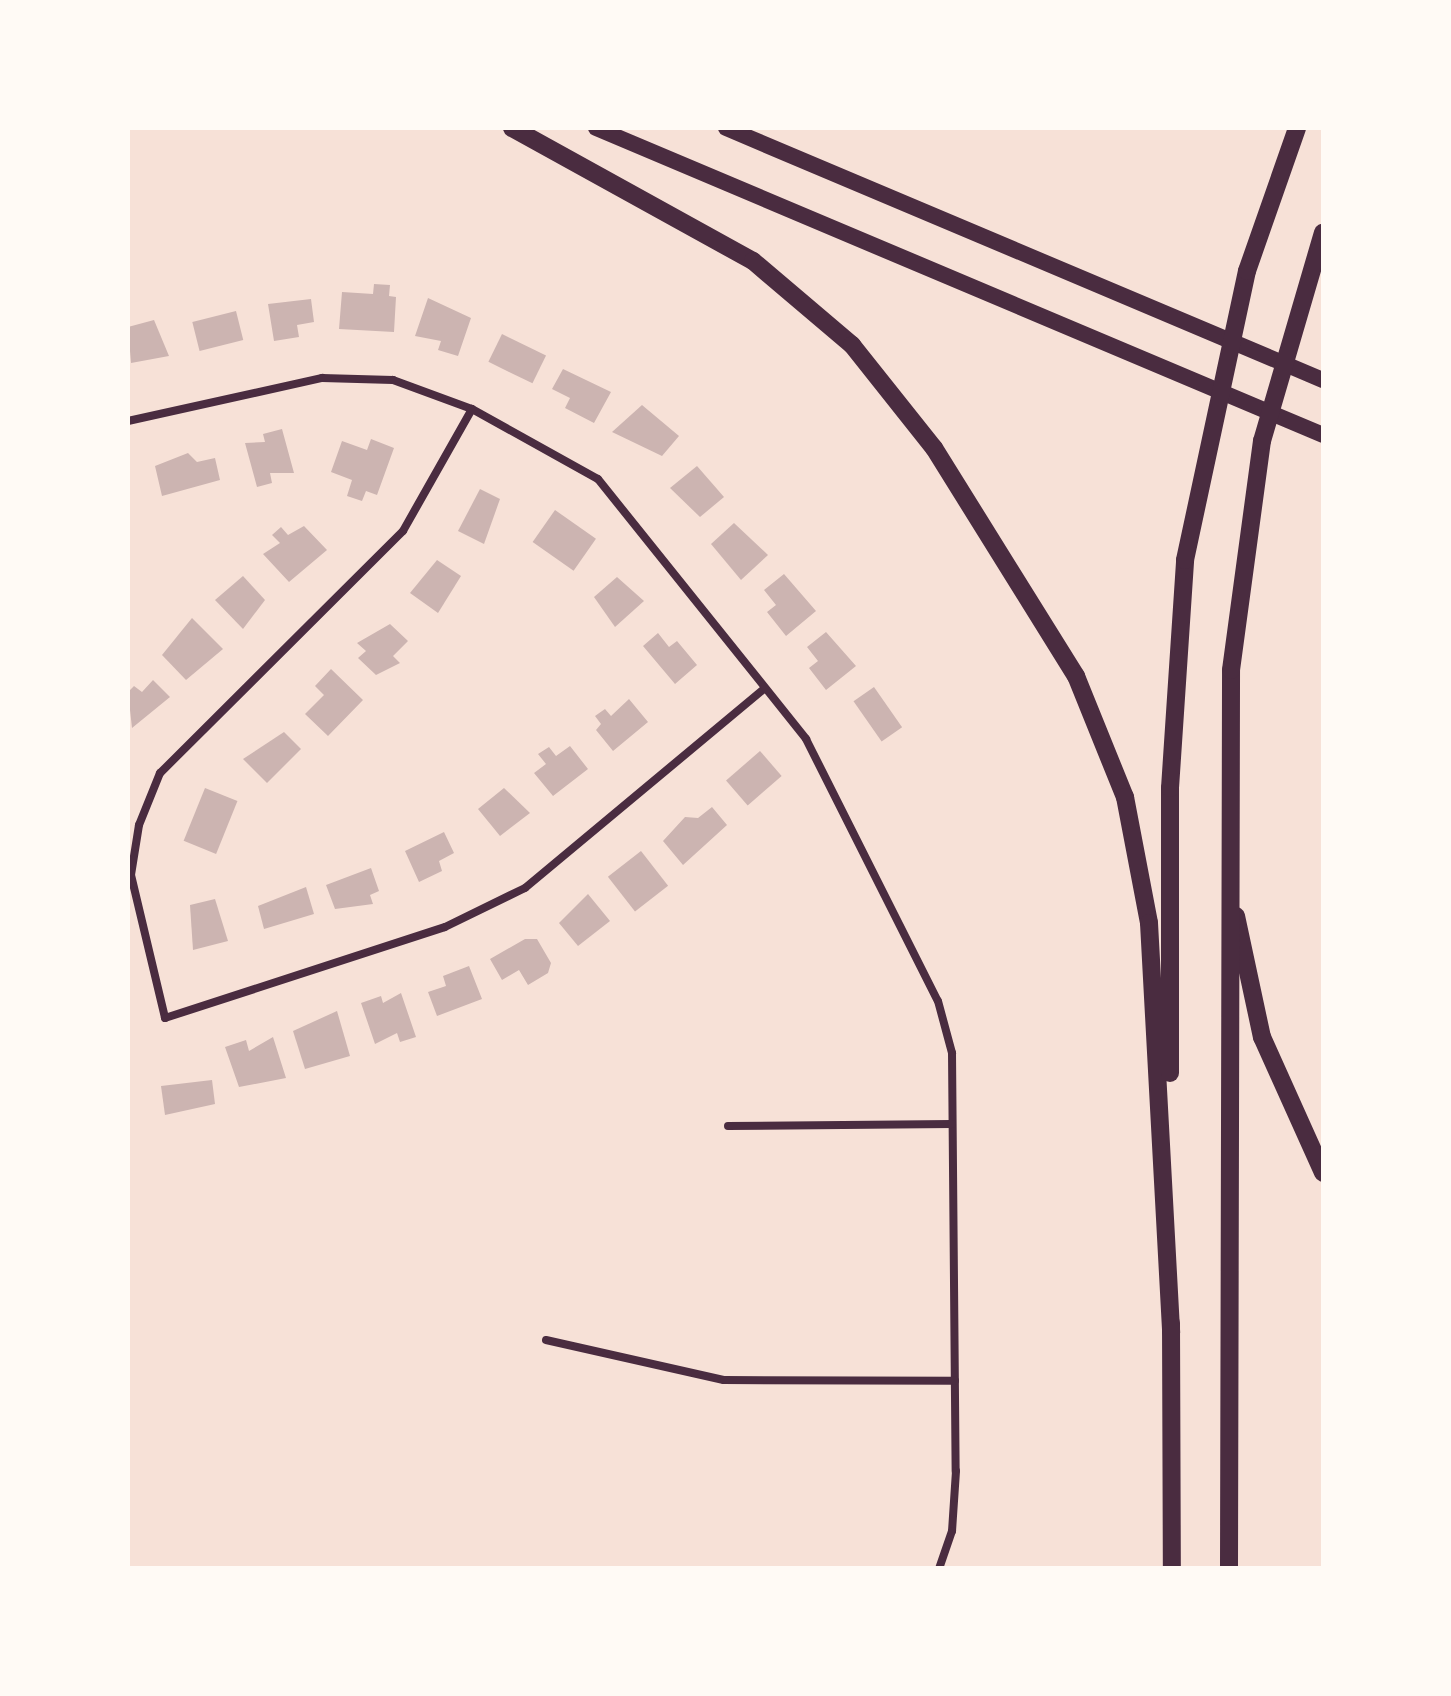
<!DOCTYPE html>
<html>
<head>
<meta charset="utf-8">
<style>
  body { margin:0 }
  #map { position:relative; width:1451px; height:1696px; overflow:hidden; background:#f7e1d7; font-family:"DejaVu Sans",sans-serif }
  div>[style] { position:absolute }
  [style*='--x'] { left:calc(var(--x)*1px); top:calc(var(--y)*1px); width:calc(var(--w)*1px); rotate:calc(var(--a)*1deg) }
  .building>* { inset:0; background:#ccb4b1; transform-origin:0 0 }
  .minor>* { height:8px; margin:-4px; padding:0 4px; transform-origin:4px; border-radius:4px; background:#4a2c40 }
  .trunk>* { height:16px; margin:-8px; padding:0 8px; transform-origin:8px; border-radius:8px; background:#4a2c40 }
  .motorway>* { height:18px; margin:-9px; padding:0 9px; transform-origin:9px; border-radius:9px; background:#4a2c40 }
  span { translate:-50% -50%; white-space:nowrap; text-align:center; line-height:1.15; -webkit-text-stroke:6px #fffaf5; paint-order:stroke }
  .frame { position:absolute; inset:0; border:130px solid #fffaf5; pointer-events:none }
</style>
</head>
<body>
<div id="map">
  <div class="building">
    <div style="clip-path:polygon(374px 284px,390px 285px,389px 296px,396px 297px,394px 332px,339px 329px,342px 292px,373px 294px)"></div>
    <div style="clip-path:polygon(428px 298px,471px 318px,458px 356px,438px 350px,441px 341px,415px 336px)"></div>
    <div style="clip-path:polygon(311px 299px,314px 322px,297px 325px,299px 337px,274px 341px,268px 304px)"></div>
    <div style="left:236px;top:311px;width:30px;height:45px;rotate:76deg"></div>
    <div style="clip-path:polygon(154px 320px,169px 356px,131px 363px,128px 327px)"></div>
    <div style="left:502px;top:334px;width:49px;height:31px;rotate:26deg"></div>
    <div style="clip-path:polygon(563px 369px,611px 392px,594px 423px,565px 408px,570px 398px,552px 389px)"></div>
    <div style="clip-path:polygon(642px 405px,679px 436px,662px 456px,612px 432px)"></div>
    <div style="clip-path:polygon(282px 429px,294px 473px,270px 473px,272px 483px,257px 487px,245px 443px,265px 442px,263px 434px)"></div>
    <div style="clip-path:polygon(371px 439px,394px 448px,377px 495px,366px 491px,362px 501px,347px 496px,352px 480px,331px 472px,342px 441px,367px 450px)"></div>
    <div style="clip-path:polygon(188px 453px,197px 462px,215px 458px,220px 480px,162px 496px,155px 466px)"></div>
    <div style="clip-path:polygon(697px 466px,724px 497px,700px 517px,670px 488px)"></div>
    <div style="clip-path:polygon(480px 489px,500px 499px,484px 544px,458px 531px)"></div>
    <div style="left:555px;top:510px;width:50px;height:39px;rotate:35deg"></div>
    <div style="clip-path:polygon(734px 523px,768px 555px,741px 580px,711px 544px)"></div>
    <div style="clip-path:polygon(304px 526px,327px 550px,289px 582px,263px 554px,280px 543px,272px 535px,281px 527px,288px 535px)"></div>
    <div style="clip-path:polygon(437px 560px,461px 576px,438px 613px,410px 593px)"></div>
    <div style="clip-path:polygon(784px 574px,816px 611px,786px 636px,767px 612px,776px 605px,764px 590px)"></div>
    <div style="clip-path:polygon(243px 576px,265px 600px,243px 629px,215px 600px)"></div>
    <div style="clip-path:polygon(617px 577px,644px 601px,615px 627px,594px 597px)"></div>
    <div style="clip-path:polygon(192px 618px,223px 649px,186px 680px,162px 655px)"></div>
    <div style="clip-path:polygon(390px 624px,408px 641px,393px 656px,400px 663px,376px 675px,358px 658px,366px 651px,357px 643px)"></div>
    <div style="clip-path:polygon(826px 632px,856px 666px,826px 690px,809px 668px,818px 661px,807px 647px)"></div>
    <div style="clip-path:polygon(658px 633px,669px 647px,677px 641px,697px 665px,675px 684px,643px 646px)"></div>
    <div style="clip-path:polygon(331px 669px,363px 700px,328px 736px,305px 714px,324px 695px,315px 686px)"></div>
    <div style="clip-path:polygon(153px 680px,170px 697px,132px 728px,128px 692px,134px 686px,142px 692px)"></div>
    <div style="left:874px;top:687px;width:49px;height:25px;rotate:55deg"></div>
    <div style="clip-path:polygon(629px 699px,648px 722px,613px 751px,596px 730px,601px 724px,595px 716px,605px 709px,611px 716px)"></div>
    <div style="clip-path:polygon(284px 732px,301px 749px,267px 783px,243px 759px)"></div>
    <div style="clip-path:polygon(570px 746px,588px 769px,553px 796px,534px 773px,546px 764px,538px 754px,549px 747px,556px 756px)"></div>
    <div style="left:760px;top:751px;width:33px;height:45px;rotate:49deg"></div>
    <div style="left:205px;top:788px;width:35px;height:57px;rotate:22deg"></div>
    <div style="clip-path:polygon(504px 788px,530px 813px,500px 836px,478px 809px)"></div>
    <div style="clip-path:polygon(712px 807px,727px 825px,683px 865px,663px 841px,685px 817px,698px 818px)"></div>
    <div style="clip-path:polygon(444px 832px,454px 853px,439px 861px,442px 871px,419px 882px,405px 851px)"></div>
    <div style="left:641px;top:851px;width:44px;height:42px;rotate:52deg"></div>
    <div style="clip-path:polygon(371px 868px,379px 891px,370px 895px,373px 904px,335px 909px,326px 885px)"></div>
    <div style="clip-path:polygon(306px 887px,314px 914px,264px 929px,258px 906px)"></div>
    <div style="clip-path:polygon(588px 894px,610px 921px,578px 946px,559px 923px)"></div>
    <div style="clip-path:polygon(215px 899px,228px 941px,193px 950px,190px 905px)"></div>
    <div style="clip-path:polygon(525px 939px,537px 939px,551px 963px,548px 973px,528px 985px,519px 970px,502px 980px,490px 959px)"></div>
    <div style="clip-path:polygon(469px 966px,482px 999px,437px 1016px,428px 992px,446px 986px,443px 976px)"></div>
    <div style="clip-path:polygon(401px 993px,416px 1037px,400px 1042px,397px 1033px,375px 1044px,361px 1003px,381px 996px,383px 1003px)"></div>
    <div style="clip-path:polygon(337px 1011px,350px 1056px,305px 1069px,293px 1031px)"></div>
    <div style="clip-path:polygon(273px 1037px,286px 1078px,239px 1087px,225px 1047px,246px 1040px,249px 1051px)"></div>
    <div style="clip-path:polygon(212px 1080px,215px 1104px,165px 1115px,161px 1086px)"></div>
  </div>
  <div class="minor">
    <div style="--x:472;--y:409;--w:140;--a:119.5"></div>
    <div style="--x:403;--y:531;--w:343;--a:135.1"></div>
    <div style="--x:160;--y:773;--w:56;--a:112"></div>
    <div style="--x:139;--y:825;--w:51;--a:99.1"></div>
    <div style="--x:131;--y:875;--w:147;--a:76.6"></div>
    <div style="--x:165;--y:1018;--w:294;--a:-18"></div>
    <div style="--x:445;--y:927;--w:89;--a:-26"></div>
    <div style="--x:525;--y:888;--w:312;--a:-39.8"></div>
    <div style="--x:128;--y:421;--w:199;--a:-12.5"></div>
    <div style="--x:322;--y:378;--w:71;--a:1.6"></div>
    <div style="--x:393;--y:380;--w:84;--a:20.2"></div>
    <div style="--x:472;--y:409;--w:144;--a:29.1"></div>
    <div style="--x:598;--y:479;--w:333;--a:51.3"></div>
    <div style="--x:806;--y:739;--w:293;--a:63.3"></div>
    <div style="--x:938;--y:1001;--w:54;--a:74.9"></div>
    <div style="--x:952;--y:1053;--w:418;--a:89.5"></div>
    <div style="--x:956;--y:1471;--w:60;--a:93.8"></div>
    <div style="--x:952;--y:1531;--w:39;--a:109"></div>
    <div style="--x:728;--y:1126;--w:224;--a:-0.5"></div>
    <div style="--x:546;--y:1340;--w:182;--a:12.7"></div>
    <div style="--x:724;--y:1380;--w:231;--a:0.2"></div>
  </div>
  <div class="trunk">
    <div style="--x:596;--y:128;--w:789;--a:22.89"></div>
    <div style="--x:726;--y:128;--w:648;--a:22.89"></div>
  </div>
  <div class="motorway">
    <div style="--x:512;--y:128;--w:275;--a:28.9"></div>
    <div style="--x:753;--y:261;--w:130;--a:40.3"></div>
    <div style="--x:852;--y:345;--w:132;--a:51.5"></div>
    <div style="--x:934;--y:448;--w:269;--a:58.1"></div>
    <div style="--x:1076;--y:676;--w:131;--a:68"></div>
    <div style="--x:1125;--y:797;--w:128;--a:79.2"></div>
    <div style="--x:1149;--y:923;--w:410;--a:86.9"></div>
    <div style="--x:1236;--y:916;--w:124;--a:77.9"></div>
    <div style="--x:1262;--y:1037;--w:149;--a:65.8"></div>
    <div style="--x:1170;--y:1073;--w:285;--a:-90"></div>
    <div style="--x:1170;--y:788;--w:228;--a:-86.2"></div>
    <div style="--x:1185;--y:560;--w:296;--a:-77.9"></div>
    <div style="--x:1247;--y:271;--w:151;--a:-70.7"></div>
    <div style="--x:1171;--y:1323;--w:245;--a:89.8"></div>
    <div style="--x:1229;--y:1568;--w:898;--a:-89.87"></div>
    <div style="--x:1231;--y:670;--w:231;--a:-82.3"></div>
    <div style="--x:1262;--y:441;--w:217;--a:-73.7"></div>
  </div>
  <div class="frame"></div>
</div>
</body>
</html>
